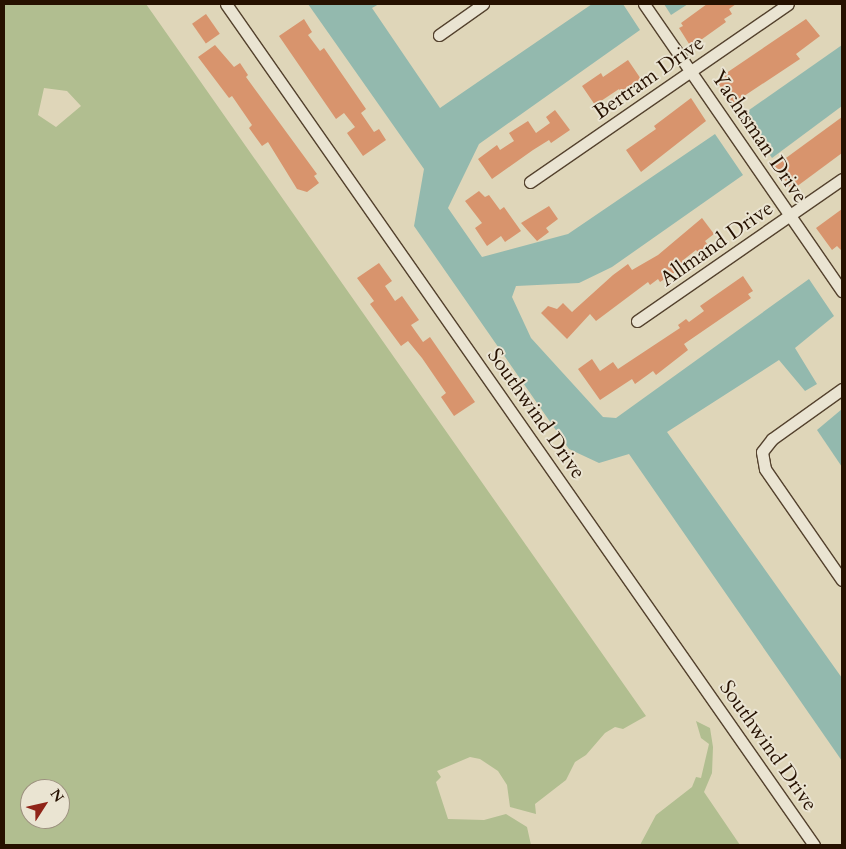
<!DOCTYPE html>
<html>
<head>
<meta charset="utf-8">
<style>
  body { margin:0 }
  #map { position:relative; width:846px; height:849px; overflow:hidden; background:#dfd6b9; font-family:Cardo,serif }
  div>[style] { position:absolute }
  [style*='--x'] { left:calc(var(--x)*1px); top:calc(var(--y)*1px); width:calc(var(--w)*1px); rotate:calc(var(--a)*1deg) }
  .green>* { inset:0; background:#b1be90 }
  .water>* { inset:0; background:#93b9ae }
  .building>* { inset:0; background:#d8946d; transform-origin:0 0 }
  .roads { filter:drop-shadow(1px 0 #54422e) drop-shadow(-1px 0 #54422e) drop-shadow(0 1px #54422e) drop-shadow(0 -1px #54422e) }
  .street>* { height:11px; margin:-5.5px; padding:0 5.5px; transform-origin:5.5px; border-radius:5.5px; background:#eae4d2 }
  span { translate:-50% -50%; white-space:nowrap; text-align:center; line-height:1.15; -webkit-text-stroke:4px #eae4d2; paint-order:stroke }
  .street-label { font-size:21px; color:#261100 }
  .frame { position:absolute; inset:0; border:5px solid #261100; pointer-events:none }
  .north { position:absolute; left:20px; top:779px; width:50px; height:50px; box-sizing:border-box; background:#eae4d2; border:1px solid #9c907e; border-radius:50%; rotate:55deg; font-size:14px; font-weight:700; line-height:20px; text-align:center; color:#261100 }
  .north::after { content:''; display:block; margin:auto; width:18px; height:22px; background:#8f2418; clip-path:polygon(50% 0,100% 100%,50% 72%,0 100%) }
</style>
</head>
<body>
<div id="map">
  <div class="green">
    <div style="clip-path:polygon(evenodd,4px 4px,146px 4px,646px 716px,623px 729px,615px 727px,605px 733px,586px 755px,575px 762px,566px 780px,535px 804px,536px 814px,510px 807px,507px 785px,498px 771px,480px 759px,470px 757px,437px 771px,441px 777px,436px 782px,448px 819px,484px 820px,506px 814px,527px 827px,531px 845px,4px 845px,4px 4px,44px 88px,67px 91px,81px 106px,56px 127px,38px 115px,44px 88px,4px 4px,30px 789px,60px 789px,60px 819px,30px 819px,30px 789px)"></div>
    <div style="clip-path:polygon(696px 721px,710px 728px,713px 747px,712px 773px,704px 792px,740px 845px,640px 845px,656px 815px,692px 787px,696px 777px,701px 778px,709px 744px,701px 738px)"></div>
  </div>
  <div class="water">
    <div style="clip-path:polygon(308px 4px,379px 4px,372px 8px,440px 108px,592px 4px,623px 4px,640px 30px,479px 144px,448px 208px,482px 257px,568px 234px,715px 134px,743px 175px,612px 267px,579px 283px,516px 286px,512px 297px,531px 338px,603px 417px,616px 418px,809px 279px,834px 316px,795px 348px,817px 384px,805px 391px,779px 360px,667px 432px,842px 678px,842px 761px,629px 454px,599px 463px,569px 449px,414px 226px,424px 169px)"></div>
    <div style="clip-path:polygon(664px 4px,688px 4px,671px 15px)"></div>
    <div style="clip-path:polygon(842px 45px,842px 106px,772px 158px,742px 115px)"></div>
    <div style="clip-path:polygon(842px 409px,842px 467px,817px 430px)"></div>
  </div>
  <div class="building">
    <div style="clip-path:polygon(707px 4px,736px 4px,729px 9px,732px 14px,724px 19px,726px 22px,691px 47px,679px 28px,683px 26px,681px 23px)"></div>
    <div style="left:206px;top:14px;width:24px;height:17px;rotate:55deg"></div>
    <div style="clip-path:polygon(304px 19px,312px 32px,308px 35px,320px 51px,324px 48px,366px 109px,361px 113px,374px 132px,379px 129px,386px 140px,363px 156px,347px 133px,355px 127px,344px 113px,336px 119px,279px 36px)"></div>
    <div style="clip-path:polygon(806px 19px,820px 36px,796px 54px,800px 59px,732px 104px,716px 80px)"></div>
    <div style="clip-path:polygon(215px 45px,234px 67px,240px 63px,248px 75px,246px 77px,317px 174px,314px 176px,319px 183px,307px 192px,297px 189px,268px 142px,262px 146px,249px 128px,252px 125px,232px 96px,229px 98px,198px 57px)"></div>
    <div style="clip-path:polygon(628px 60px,643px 82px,623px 95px,619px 89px,595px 105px,582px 86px,601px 73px,603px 77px)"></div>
    <div style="clip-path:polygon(691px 98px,706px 121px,641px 172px,626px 150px,656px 129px,654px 126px)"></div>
    <div style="clip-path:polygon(555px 110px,570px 130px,551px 143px,549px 140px,533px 150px,492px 179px,478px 159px,497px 145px,500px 150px,514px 141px,509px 133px,528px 121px,536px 133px,550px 123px,546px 117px)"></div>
    <div style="clip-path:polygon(842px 117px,842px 153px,792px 190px,775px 166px)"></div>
    <div style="clip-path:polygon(479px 191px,485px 197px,489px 195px,500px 210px,504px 207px,521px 231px,505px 242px,501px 236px,487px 246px,475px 228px,482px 223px,465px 201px)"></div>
    <div style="clip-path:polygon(549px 206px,558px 219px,546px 228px,549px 232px,537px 241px,521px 223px)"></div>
    <div style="clip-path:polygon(842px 209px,842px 251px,837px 246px,832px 250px,816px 228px)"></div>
    <div style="clip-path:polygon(702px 218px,714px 234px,705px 241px,710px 248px,700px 255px,696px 250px,682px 261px,685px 265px,678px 270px,660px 282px,658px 279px,650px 285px,648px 282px,596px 321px,590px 314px,567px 339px,541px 313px,548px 306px,557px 309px,563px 303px,572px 312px,613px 275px,628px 264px,632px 270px,658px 255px)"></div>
    <div style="clip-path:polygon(379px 263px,392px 281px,385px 286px,395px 301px,402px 296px,419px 320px,411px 325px,423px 342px,430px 337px,475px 402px,454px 416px,441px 397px,446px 393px,422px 358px,408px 341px,401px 346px,370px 304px,374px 301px,357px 278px)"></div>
    <div style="clip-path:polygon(743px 276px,753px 291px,748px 294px,751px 298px,684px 344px,688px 350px,656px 375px,653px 371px,635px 384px,632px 379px,600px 400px,578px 369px,592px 359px,600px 371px,613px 362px,618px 369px,680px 328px,678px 325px,686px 319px,689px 322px,704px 311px,700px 306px)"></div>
  </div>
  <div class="roads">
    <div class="street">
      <div style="--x:226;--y:4;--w:1026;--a:55.04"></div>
      <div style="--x:644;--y:4;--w:349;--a:55.4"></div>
      <div style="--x:439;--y:35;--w:54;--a:-35.2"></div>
      <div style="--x:530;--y:182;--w:313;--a:-34.6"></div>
      <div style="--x:637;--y:321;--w:249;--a:-34.7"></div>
      <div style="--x:842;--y:389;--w:86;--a:144.5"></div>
      <div style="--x:772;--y:439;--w:16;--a:128"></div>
      <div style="--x:762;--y:452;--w:17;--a:80"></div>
      <div style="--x:765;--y:469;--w:135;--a:55.3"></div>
    </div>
  </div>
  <div class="street-label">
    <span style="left:649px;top:78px;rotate:-35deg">Bertram Drive</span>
    <span style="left:759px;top:137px;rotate:56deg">Yachtsman Drive</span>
    <span style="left:717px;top:244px;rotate:-35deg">Allmand Drive</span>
    <span style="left:536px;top:414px;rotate:55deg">Southwind Drive</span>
    <span style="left:768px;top:746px;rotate:55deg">Southwind Drive</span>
  </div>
  <div class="frame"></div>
  <div class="north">N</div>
</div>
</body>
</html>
